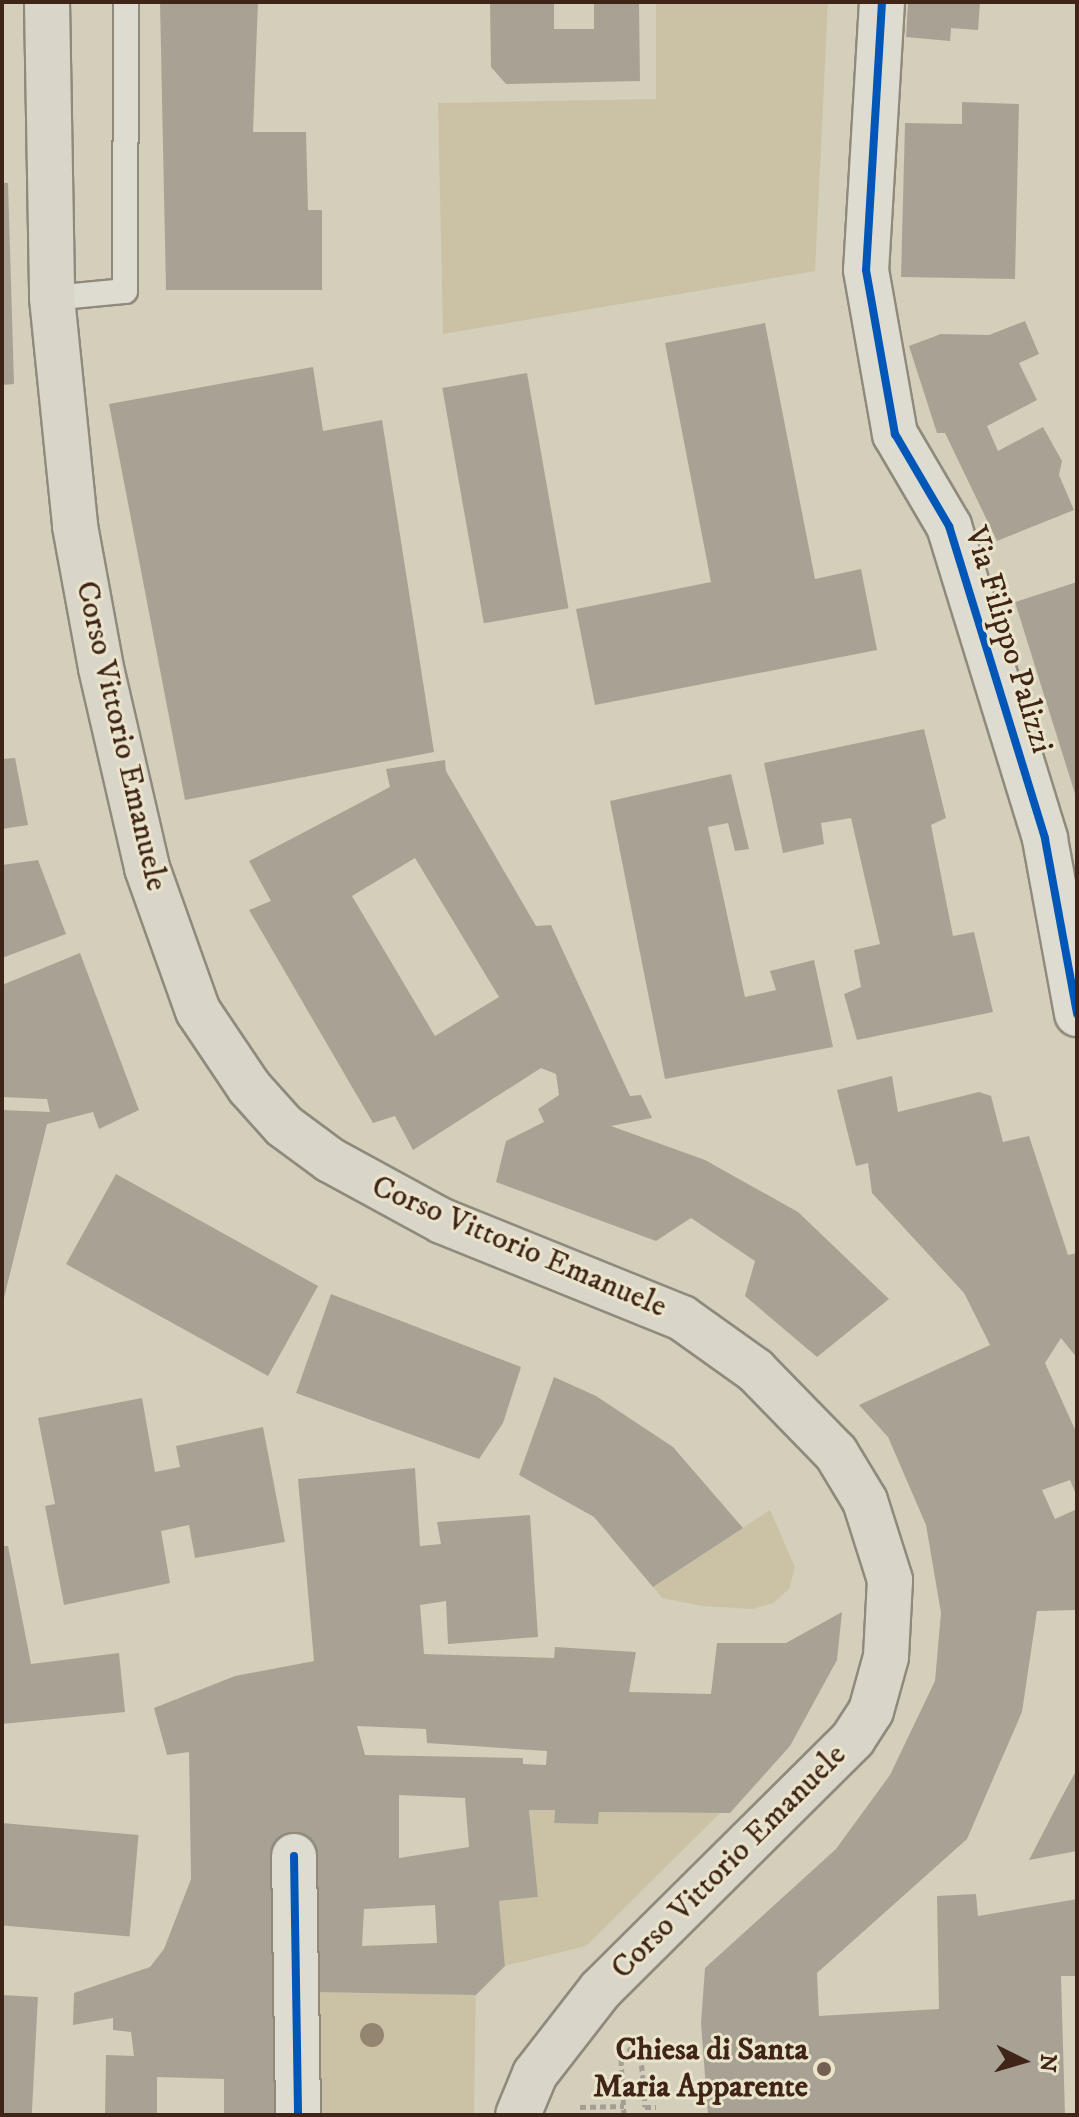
<!DOCTYPE html>
<html>
<head>
<meta charset="utf-8">
<style>
  body { margin:0 }
  #map { position:relative; width:1079px; height:2117px; overflow:hidden; background:#d4cfba; font-family:"IM FELL DW Pica",serif }
  div>[style] { position:absolute }
  [style*='--x'] { left:calc(var(--x)*1px); top:calc(var(--y)*1px); width:calc(var(--w)*1px); rotate:calc(var(--a)*1deg) }
  .green>* { inset:0; background:#cbc2a6; transform-origin:0 0 }
  .building>* { inset:0; background:#a8a294; transform-origin:0 0 }
  .path>* { height:5px; margin-top:-2.5px; transform-origin:0; background:repeating-linear-gradient(90deg,#a49e95 0 6px,transparent 0 10px) }
  .roads { filter:drop-shadow(2px 0 #908a7d) drop-shadow(-2px 0 #908a7d) drop-shadow(0 2px #908a7d) drop-shadow(0 -2px #908a7d) }
  .service>* { height:24px; margin:-12px; padding:0 12px; transform-origin:12px; border-radius:12px; background:#dedcd1 }
  .minor>* { height:44px; margin:-22px; padding:0 22px; transform-origin:22px; border-radius:22px; background:#dedcd1 }
  .primary>* { height:44px; margin:-22px; padding:0 22px; transform-origin:22px; border-radius:22px; background:#d9d6c9 }
  .cycleway>* { height:8px; margin:-4px; padding:0 4px; transform-origin:4px; border-radius:4px; background:#0057b8 }
  .trees>* { width:24px; height:24px; margin:-12px; border-radius:50%; background:#948571 }
  .dots>* { width:22px; height:22px; translate:-50% -50%; box-sizing:border-box; border:4px solid #eae4cb; border-radius:50% }
  span { translate:-50% -50%; white-space:nowrap; text-align:center; line-height:1.15; -webkit-text-stroke:6px #eae4cb; paint-order:stroke }
  .street-label { font-size:32px; color:#3f2417 }
  .poi-label { font-size:32px; color:#3f2417; font-weight:700 }
  .right { translate:-100% -50%; text-align:right }
  .frame { position:absolute; inset:0; border:4px solid #3f2417; pointer-events:none }
  .north { position:absolute; left:983px; top:2021px; width:80px; height:80px; -webkit-text-stroke:6px #eae4cb; paint-order:stroke; rotate:95deg; font-size:22px; font-weight:700; line-height:32px; text-align:center; color:#3f2417 }
  .north::after { content:''; display:block; margin:auto; width:28px; height:36px; background:#3f2417; clip-path:polygon(50% 0,100% 100%,50% 72%,0 100%) }
</style>
</head>
<body>
<div id="map">
  <div class="green">
    <div style="clip-path:polygon(656px 2px,828px 2px,815px 271px,443px 334px,438px 103px,656px 99px)"></div>
    <div style="clip-path:polygon(770px 1510px,795px 1567px,789px 1589px,773px 1603px,753px 1609px,702px 1606px,662px 1598px,653px 1587px)"></div>
    <div style="clip-path:polygon(529px 1810px,555px 1810px,554px 1822px,598px 1823px,599px 1812px,720px 1813px,586px 1946px,505px 1966px,499px 1901px,538px 1897px)"></div>
    <div style="left:312px;top:1992px;width:164px;height:123px;rotate:1deg"></div>
  </div>
  <div class="building">
    <div style="clip-path:polygon(160px 2px,258px 2px,253px 132px,306px 132px,308px 210px,322px 210px,322px 290px,166px 290px)"></div>
    <div style="clip-path:polygon(490px 2px,554px 2px,554px 29px,594px 29px,594px 2px,639px 2px,640px 81px,506px 84px,491px 67px)"></div>
    <div style="clip-path:polygon(908px 2px,980px 2px,978px 30px,951px 28px,950px 41px,906px 37px)"></div>
    <div style="clip-path:polygon(962px 102px,1019px 104px,1015px 279px,901px 277px,905px 123px,962px 124px)"></div>
    <div style="clip-path:polygon(2px 183px,8px 183px,14px 384px,2px 385px)"></div>
    <div style="clip-path:polygon(1025px 321px,1039px 354px,1019px 363px,1037px 400px,987px 426px,998px 451px,1043px 427px,1062px 461px,1059px 475px,1074px 510px,997px 541px,945px 433px,937px 433px,909px 346px,941px 334px,989px 335px)"></div>
    <div style="clip-path:polygon(765px 323px,815px 579px,861px 569px,877px 650px,595px 705px,576px 609px,711px 582px,665px 343px)"></div>
    <div style="clip-path:polygon(313px 367px,323px 431px,382px 420px,434px 752px,185px 800px,109px 404px)"></div>
    <div style="left:527px;top:373px;width:239px;height:86px;rotate:80deg"></div>
    <div style="clip-path:polygon(1077px 582px,1077px 797px,1076px 797px,1015px 602px)"></div>
    <div style="clip-path:polygon(924px 729px,946px 818px,931px 825px,953px 936px,974px 932px,993px 1012px,857px 1040px,844px 994px,861px 987px,854px 950px,880px 944px,851px 818px,821px 823px,824px 844px,783px 853px,764px 763px)"></div>
    <div style="clip-path:polygon(15px 758px,28px 825px,2px 829px,2px 759px)"></div>
    <div style="clip-path:polygon(evenodd,445px 760px,446px 771px,536px 926px,551px 925px,630px 1096px,641px 1095px,652px 1118px,611px 1126px,705px 1160px,798px 1212px,889px 1299px,817px 1357px,745px 1296px,755px 1261px,691px 1218px,656px 1241px,496px 1182px,506px 1141px,544px 1122px,538px 1109px,559px 1095px,556px 1074px,541px 1068px,413px 1150px,395px 1116px,373px 1123px,249px 910px,271px 901px,249px 861px,390px 787px,386px 769px,445px 760px,415px 858px,499px 997px,435px 1036px,352px 896px,415px 858px)"></div>
    <div style="clip-path:polygon(731px 774px,749px 849px,735px 851px,728px 823px,708px 827px,745px 997px,776px 990px,770px 971px,814px 960px,833px 1047px,665px 1079px,610px 801px)"></div>
    <div style="clip-path:polygon(38px 860px,66px 934px,2px 958px,2px 865px)"></div>
    <div style="clip-path:polygon(80px 953px,139px 1110px,99px 1129px,93px 1112px,47px 1124px,2px 1306px,2px 1110px,50px 1112px,47px 1099px,2px 1097px,2px 985px)"></div>
    <div style="clip-path:polygon(892px 1076px,898px 1112px,979px 1092px,991px 1096px,1003px 1142px,1029px 1136px,1068px 1255px,1077px 1253px,1077px 1358px,1061px 1338px,1045px 1363px,1077px 1434px,1077px 1497px,1070px 1480px,1042px 1490px,1055px 1519px,1077px 1509px,1077px 1610px,1037px 1611px,1022px 1712px,967px 1839px,817px 1973px,819px 2016px,939px 2009px,937px 1896px,976px 1894px,978px 1916px,1077px 1899px,1077px 1976px,1061px 1976px,1065px 2115px,708px 2115px,701px 2023px,705px 1968px,836px 1849px,890px 1775px,935px 1681px,941px 1613px,926px 1525px,888px 1437px,859px 1405px,990px 1345px,964px 1293px,872px 1193px,868px 1163px,856px 1166px,837px 1090px)"></div>
    <div style="left:116px;top:1174px;width:231px;height:103px;rotate:29deg"></div>
    <div style="clip-path:polygon(331px 1294px,521px 1367px,503px 1423px,479px 1459px,296px 1393px)"></div>
    <div style="clip-path:polygon(554px 1377px,596px 1396px,673px 1447px,743px 1528px,653px 1587px,594px 1517px,519px 1475px)"></div>
    <div style="clip-path:polygon(142px 1398px,155px 1472px,180px 1467px,176px 1446px,263px 1427px,285px 1542px,195px 1558px,189px 1525px,161px 1531px,170px 1583px,64px 1605px,45px 1506px,55px 1504px,38px 1418px)"></div>
    <div style="clip-path:polygon(evenodd,415px 1468px,420px 1546px,441px 1544px,437px 1522px,530px 1515px,538px 1637px,448px 1644px,446px 1601px,420px 1605px,424px 1654px,554px 1658px,555px 1647px,636px 1652px,629px 1692px,711px 1694px,717px 1643px,786px 1643px,842px 1612px,837px 1660px,790px 1746px,730px 1813px,599px 1812px,598px 1824px,554px 1823px,555px 1810px,529px 1810px,538px 1897px,499px 1901px,505px 1966px,476px 1995px,312px 1992px,281px 2115px,224px 2115px,224px 2079px,157px 2077px,157px 2115px,105px 2115px,106px 2055px,134px 2056px,131px 2032px,113px 2030px,113px 2018px,73px 2025px,74px 1993px,150px 1967px,164px 1949px,191px 1879px,189px 1752px,167px 1755px,154px 1708px,235px 1676px,314px 1661px,298px 1479px,415px 1468px,357px 1726px,426px 1729px,427px 1743px,547px 1751px,546px 1765px,523px 1764px,523px 1758px,365px 1755px,357px 1726px,415px 1468px,399px 1795px,465px 1798px,469px 1847px,399px 1858px,399px 1795px,415px 1468px,435px 1905px,437px 1943px,362px 1946px,364px 1909px,435px 1905px)"></div>
    <div style="clip-path:polygon(2px 1546px,8px 1546px,31px 1664px,119px 1653px,125px 1712px,2px 1724px)"></div>
    <div style="clip-path:polygon(1077px 1769px,1077px 1851px,1029px 1860px,1058px 1804px)"></div>
    <div style="left:2px;top:1823px;width:137px;height:102px;rotate:5deg"></div>
    <div style="left:2px;top:1995px;width:36px;height:120px;rotate:3deg"></div>
  </div>
  <div class="path">
    <div style="--x:580;--y:2107;--w:44;--a:-1.3"></div>
    <div style="--x:624;--y:2115;--w:57;--a:-93"></div>
    <div style="--x:621;--y:2058;--w:17;--a:-45"></div>
    <div style="--x:633;--y:2046;--w:7;--a:-8"></div>
    <div style="--x:640;--y:2045;--w:62;--a:85.4"></div>
    <div style="--x:645;--y:2107;--w:11;--a:0"></div>
  </div>
  <div class="roads">
    <div class="service">
      <div style="--x:52;--y:298;--w:73;--a:-5.5"></div>
      <div style="--x:125;--y:291;--w:289;--a:-89.8"></div>
    </div>
    <div class="minor">
      <div style="--x:882;--y:2;--w:268;--a:93.4"></div>
      <div style="--x:866;--y:270;--w:167;--a:80"></div>
      <div style="--x:895;--y:434;--w:107;--a:59.6"></div>
      <div style="--x:949;--y:526;--w:327;--a:72.9"></div>
      <div style="--x:1045;--y:839;--w:178;--a:79.6"></div>
      <div style="--x:294;--y:1856;--w:259;--a:89.1"></div>
    </div>
    <div class="primary">
      <div style="--x:47;--y:2;--w:296;--a:89"></div>
      <div style="--x:52;--y:298;--w:229;--a:84.2"></div>
      <div style="--x:75;--y:526;--w:144;--a:79.6"></div>
      <div style="--x:101;--y:668;--w:205;--a:77"></div>
      <div style="--x:147;--y:868;--w:152;--a:70.4"></div>
      <div style="--x:198;--y:1011;--w:92;--a:56.1"></div>
      <div style="--x:249;--y:1087;--w:52;--a:48.1"></div>
      <div style="--x:284;--y:1126;--w:57;--a:36.5"></div>
      <div style="--x:330;--y:1160;--w:128;--a:28.6"></div>
      <div style="--x:442;--y:1221;--w:259;--a:22"></div>
      <div style="--x:682;--y:1318;--w:90;--a:35.5"></div>
      <div style="--x:755;--y:1370;--w:116;--a:45.7"></div>
      <div style="--x:836;--y:1453;--w:56;--a:58.9"></div>
      <div style="--x:865;--y:1501;--w:83;--a:72.4"></div>
      <div style="--x:890;--y:1580;--w:77;--a:93"></div>
      <div style="--x:886;--y:1657;--w:56;--a:105.5"></div>
      <div style="--x:871;--y:1711;--w:33;--a:123"></div>
      <div style="--x:853;--y:1739;--w:355;--a:135.2"></div>
      <div style="--x:601;--y:1989;--w:108;--a:127.8"></div>
      <div style="--x:535;--y:2074;--w:44;--a:112.5"></div>
    </div>
  </div>
  <div class="cycleway">
    <div style="--x:882;--y:2;--w:268;--a:93.4"></div>
    <div style="--x:866;--y:270;--w:167;--a:80"></div>
    <div style="--x:895;--y:434;--w:107;--a:59.6"></div>
    <div style="--x:949;--y:526;--w:327;--a:72.9"></div>
    <div style="--x:1045;--y:839;--w:178;--a:79.6"></div>
    <div style="--x:294;--y:1856;--w:259;--a:89.1"></div>
  </div>
  <div class="trees">
    <div style="left:372px;top:2035px"></div>
  </div>
  <div class="dots">
    <div style="left:824px;top:2069px;background:#736050"></div>
  </div>
  <div class="street-label">
    <span style="left:1008px;top:640px;rotate:73deg">Via Filippo Palizzi</span>
    <span style="left:121px;top:736px;rotate:77deg">Corso Vittorio Emanuele</span>
    <span style="left:519px;top:1247px;rotate:23deg">Corso Vittorio Emanuele</span>
    <span style="left:729px;top:1862px;rotate:-45deg">Corso Vittorio Emanuele</span>
  </div>
  <div class="poi-label">
    <span class="right" style="left:808px;top:2069px">Chiesa di Santa<br>Maria Apparente</span>
  </div>
  <div class="frame"></div>
  <div class="north">N</div>
</div>
</body>
</html>
